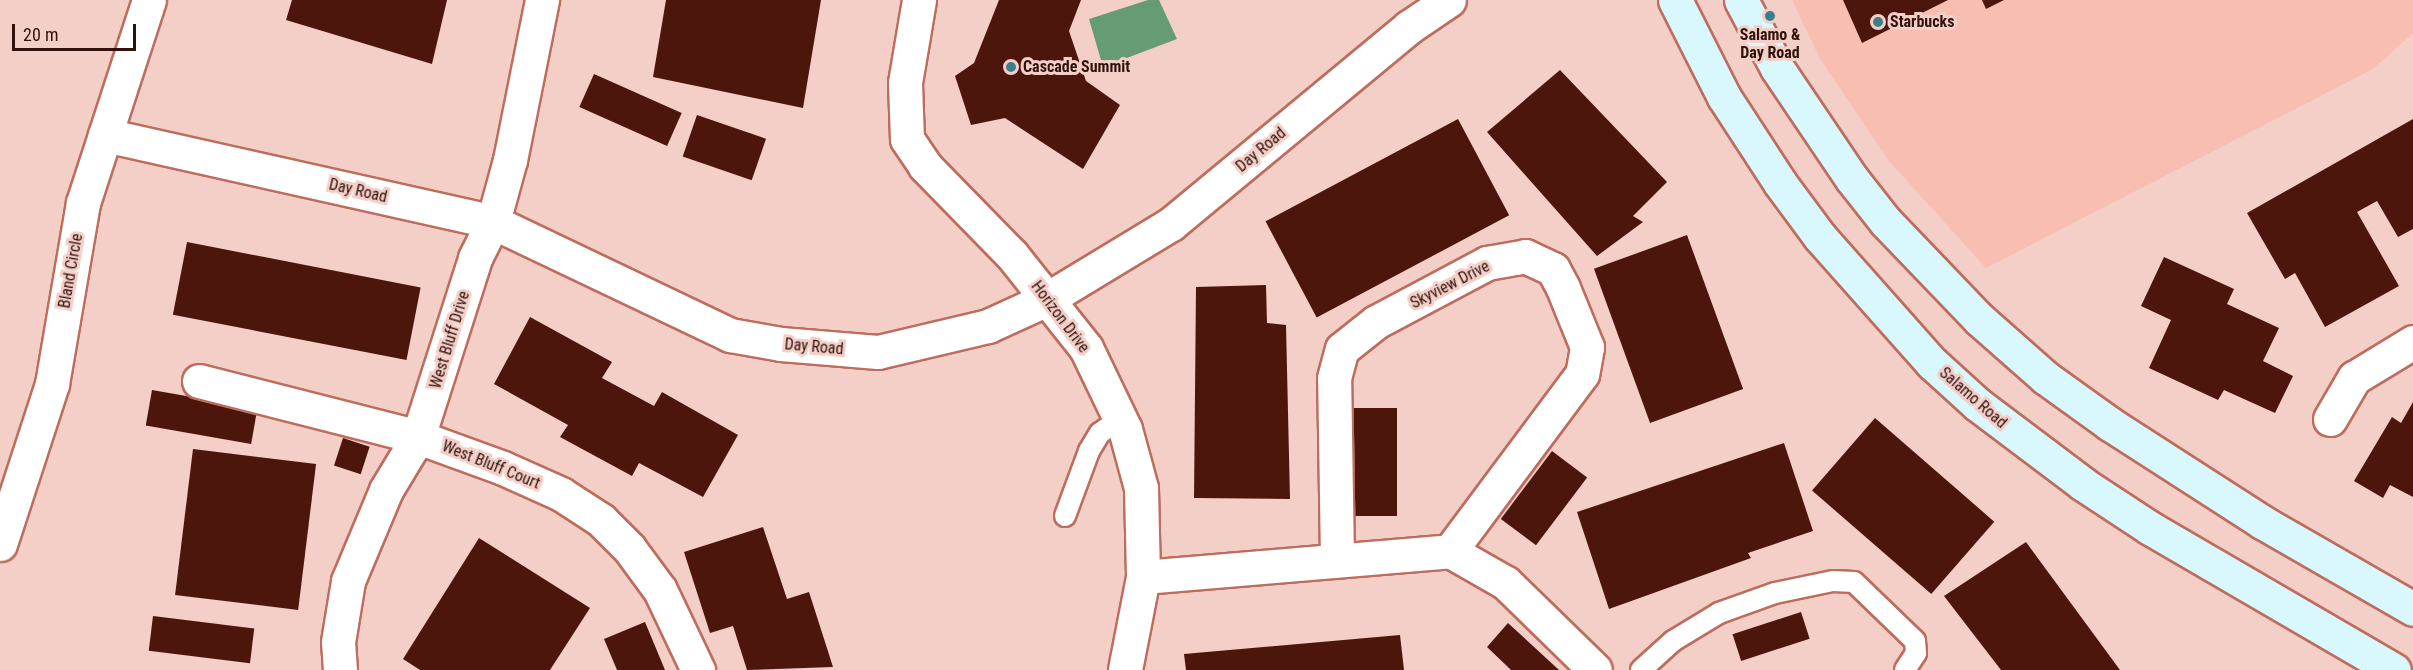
<!DOCTYPE html>
<html>
<head>
<meta charset="utf-8">
<style>
  body { margin:0 }
  #map { position:relative; width:2413px; height:670px; overflow:hidden; background:#f3cfc8; font-family:"Roboto Condensed",sans-serif }
  div>[style] { position:absolute }
  [style*='--x'] { left:calc(var(--x)*1px); top:calc(var(--y)*1px); width:calc(var(--w)*1px); rotate:calc(var(--a)*1deg) }
  .built>* { inset:0; background:#f8beb2 }
  .water>* { inset:0; background:#659c74 }
  .building>* { inset:0; background:#4d160d; transform-origin:0 0 }
  .roads { filter:drop-shadow(2px 0 #bd6d5e) drop-shadow(-2px 0 #bd6d5e) drop-shadow(0 2px #bd6d5e) drop-shadow(0 -2px #bd6d5e) }
  .lane>* { height:20px; margin:-10px; padding:0 10px; transform-origin:10px; border-radius:10px; background:#fff }
  .street>* { height:33px; margin:-16.5px; padding:0 16.5px; transform-origin:16.5px; border-radius:16.5px; background:#fff }
  .secondary>* { height:33px; margin:-16.5px; padding:0 16.5px; transform-origin:16.5px; border-radius:16.5px; background:#d8f8fe }
  .dots>* { width:16px; height:16px; translate:-50% -50%; box-sizing:border-box; border:3px solid #f3cfc8; border-radius:50% }
  span { translate:-50% -50%; white-space:nowrap; text-align:center; line-height:1.15; -webkit-text-stroke:6px #f3cfc8; paint-order:stroke }
  .poi-label { font-size:16px; color:#30110b; font-weight:700 }
  .left { translate:0 -50%; text-align:left }
  .street-label { font-size:16px; color:#30110b }
  .scale { position:absolute; left:12px; top:24px; width:124px; height:27px; box-sizing:border-box; border:3px solid #30110b; border-top:0; padding-left:8px; font-size:18px; line-height:21px; white-space:nowrap; color:#30110b; -webkit-text-stroke:4px #f3cfc8; paint-order:stroke }
</style>
</head>
<body>
<div id="map">
  <div class="built">
    <div style="clip-path:polygon(1792px 0,2413px 0,2413px 33px,2373px 69px,1986px 268px,1889px 161px,1820px 59px)"></div>
  </div>
  <div class="water">
    <div style="clip-path:polygon(1148px 0,1159px 0,1177px 39px,1103px 67px,1089px 19px)"></div>
  </div>
  <div class="building">
    <div style="clip-path:polygon(292px 0,447px 0,432px 64px,286px 20px)"></div>
    <div style="clip-path:polygon(666px 0,821px 0,803px 108px,653px 77px)"></div>
    <div style="clip-path:polygon(999px 0,1081px 0,1069px 31px,1086px 81px,1120px 105px,1083px 169px,1005px 118px,971px 125px,955px 76px,974px 63px)"></div>
    <div style="clip-path:polygon(1843px 0,1948px 0,1862px 43px)"></div>
    <div style="clip-path:polygon(1982px 0,2004px 0,1986px 9px)"></div>
    <div style="clip-path:polygon(1560px 70px,1667px 182px,1633px 216px,1643px 222px,1597px 256px,1487px 132px)"></div>
    <div style="left:594px;top:74px;width:96px;height:36px;rotate:24deg"></div>
    <div style="left:697px;top:115px;width:73px;height:44px;rotate:19deg"></div>
    <div style="left:1458px;top:119px;width:109px;height:218px;rotate:62deg"></div>
    <div style="clip-path:polygon(2413px 119px,2413px 229px,2398px 237px,2377px 201px,2357px 212px,2399px 286px,2325px 327px,2295px 273px,2285px 279px,2247px 213px)"></div>
    <div style="left:1687px;top:235px;width:164px;height:99px;rotate:70deg"></div>
    <div style="left:187px;top:242px;width:238px;height:74px;rotate:11deg"></div>
    <div style="clip-path:polygon(2164px 257px,2234px 289px,2227px 304px,2279px 328px,2263px 361px,2293px 376px,2275px 413px,2224px 390px,2218px 400px,2149px 368px,2171px 320px,2141px 306px)"></div>
    <div style="clip-path:polygon(1266px 285px,1267px 323px,1286px 325px,1290px 499px,1194px 498px,1196px 287px)"></div>
    <div style="clip-path:polygon(530px 317px,612px 362px,602px 378px,654px 406px,662px 392px,738px 435px,703px 497px,639px 463px,632px 476px,560px 437px,568px 425px,494px 384px)"></div>
    <div style="left:152px;top:390px;width:107px;height:36px;rotate:10deg"></div>
    <div style="clip-path:polygon(2413px 402px,2413px 497px,2390px 485px,2383px 498px,2354px 481px,2392px 417px,2401px 423px)"></div>
    <div style="left:1353px;top:408px;width:44px;height:108px"></div>
    <div style="left:1875px;top:418px;width:158px;height:96px;rotate:41deg"></div>
    <div style="left:343px;top:438px;width:28px;height:29px;rotate:18deg"></div>
    <div style="clip-path:polygon(1784px 443px,1813px 531px,1748px 553px,1751px 558px,1609px 609px,1577px 512px)"></div>
    <div style="left:193px;top:449px;width:124px;height:147px;rotate:7deg"></div>
    <div style="left:1552px;top:451px;width:44px;height:85px;rotate:37deg"></div>
    <div style="clip-path:polygon(763px 527px,787px 599px,809px 592px,833px 667px,747px 670px,733px 626px,710px 633px,684px 552px)"></div>
    <div style="clip-path:polygon(479px 538px,590px 608px,550px 670px,420px 670px,403px 659px)"></div>
    <div style="clip-path:polygon(2026px 542px,2120px 670px,2001px 670px,1944px 596px)"></div>
    <div style="left:1801px;top:612px;width:28px;height:72px;rotate:72deg"></div>
    <div style="left:153px;top:616px;width:102px;height:35px;rotate:7deg"></div>
    <div style="clip-path:polygon(645px 622px,665px 670px,617px 670px,604px 639px)"></div>
    <div style="clip-path:polygon(1508px 623px,1559px 670px,1511px 670px,1487px 647px)"></div>
    <div style="clip-path:polygon(1400px 635px,1404px 670px,1186px 670px,1184px 654px)"></div>
  </div>
  <div class="roads">
    <div class="lane">
      <div style="--x:1065;--y:516;--w:69;--a:-69.7"></div>
      <div style="--x:1089;--y:451;--w:21;--a:-59"></div>
      <div style="--x:1100;--y:433;--w:24;--a:-35"></div>
      <div style="--x:1641;--y:670;--w:43;--a:-42.2"></div>
      <div style="--x:1673;--y:641;--w:54;--a:-31.3"></div>
      <div style="--x:1719;--y:613;--w:59;--a:-19.7"></div>
      <div style="--x:1775;--y:593;--w:59;--a:-11.7"></div>
      <div style="--x:1833;--y:581;--w:21;--a:3"></div>
      <div style="--x:1854;--y:582;--w:85;--a:44"></div>
      <div style="--x:1915;--y:641;--w:12;--a:85"></div>
      <div style="--x:1916;--y:653;--w:20;--a:123"></div>
    </div>
    <div class="street">
      <div style="--x:919;--y:0;--w:84;--a:99.6"></div>
      <div style="--x:905;--y:83;--w:56;--a:88"></div>
      <div style="--x:907;--y:139;--w:32;--a:56"></div>
      <div style="--x:925;--y:166;--w:124;--a:45.7"></div>
      <div style="--x:1012;--y:255;--w:119;--a:51.5"></div>
      <div style="--x:1086;--y:348;--w:90;--a:64.3"></div>
      <div style="--x:1125;--y:429;--w:61;--a:74.8"></div>
      <div style="--x:1141;--y:488;--w:89;--a:88.7"></div>
      <div style="--x:1143;--y:577;--w:95;--a:101"></div>
      <div style="--x:105;--y:135;--w:398;--a:12.6"></div>
      <div style="--x:493;--y:222;--w:263;--a:25.5"></div>
      <div style="--x:730;--y:335;--w:52;--a:10"></div>
      <div style="--x:781;--y:344;--w:97;--a:4.7"></div>
      <div style="--x:878;--y:352;--w:113;--a:-13.3"></div>
      <div style="--x:988;--y:326;--w:65;--a:-24.6"></div>
      <div style="--x:1047;--y:299;--w:145;--a:-31.2"></div>
      <div style="--x:1171;--y:224;--w:309;--a:-39.6"></div>
      <div style="--x:1409;--y:27;--w:48;--a:-34"></div>
      <div style="--x:199;--y:381;--w:226;--a:14.3"></div>
      <div style="--x:418;--y:437;--w:90;--a:20"></div>
      <div style="--x:503;--y:468;--w:64;--a:24.1"></div>
      <div style="--x:561;--y:494;--w:48;--a:33"></div>
      <div style="--x:601;--y:520;--w:40;--a:45"></div>
      <div style="--x:629;--y:548;--w:52;--a:53.6"></div>
      <div style="--x:660;--y:590;--w:89;--a:64.6"></div>
      <div style="--x:2330;--y:419;--w:48;--a:-59.7"></div>
      <div style="--x:2354;--y:378;--w:69;--a:-31.4"></div>
      <div style="--x:0;--y:544;--w:168;--a:-72"></div>
      <div style="--x:52;--y:384;--w:184;--a:-80.3"></div>
      <div style="--x:83;--y:203;--w:213;--a:-72"></div>
      <div style="--x:1337;--y:560;--w:182;--a:-90.9"></div>
      <div style="--x:1334;--y:378;--w:30;--a:-75"></div>
      <div style="--x:1342;--y:349;--w:43;--a:-38.5"></div>
      <div style="--x:1376;--y:322;--w:126;--a:-28"></div>
      <div style="--x:1487;--y:263;--w:39;--a:-10"></div>
      <div style="--x:1525;--y:256;--w:31;--a:25"></div>
      <div style="--x:1553;--y:269;--w:21;--a:62"></div>
      <div style="--x:1563;--y:288;--w:64;--a:67.9"></div>
      <div style="--x:1587;--y:347;--w:27;--a:100"></div>
      <div style="--x:1582;--y:374;--w:221;--a:126.7"></div>
      <div style="--x:1143;--y:577;--w:308;--a:-4.8"></div>
      <div style="--x:1450;--y:551;--w:64;--a:29.7"></div>
      <div style="--x:1506;--y:583;--w:124;--a:44.3"></div>
      <div style="--x:340;--y:670;--w:28;--a:-94"></div>
      <div style="--x:338;--y:642;--w:62;--a:-80.7"></div>
      <div style="--x:348;--y:581;--w:99;--a:-67.3"></div>
      <div style="--x:386;--y:490;--w:62;--a:-58.9"></div>
      <div style="--x:418;--y:437;--w:188;--a:-72.3"></div>
      <div style="--x:475;--y:258;--w:40;--a:-63.4"></div>
      <div style="--x:493;--y:222;--w:64;--a:-74.7"></div>
      <div style="--x:510;--y:160;--w:163;--a:-78.7"></div>
    </div>
    <div class="secondary">
      <div style="--x:1675;--y:0;--w:109;--a:63.2"></div>
      <div style="--x:1724;--y:97;--w:103;--a:56.9"></div>
      <div style="--x:1780;--y:183;--w:67;--a:53.5"></div>
      <div style="--x:1820;--y:237;--w:169;--a:48.4"></div>
      <div style="--x:1932;--y:363;--w:61;--a:42.3"></div>
      <div style="--x:1977;--y:404;--w:133;--a:37"></div>
      <div style="--x:2083;--y:484;--w:80;--a:33.3"></div>
      <div style="--x:2150;--y:528;--w:282;--a:30.2"></div>
      <div style="--x:1741;--y:0;--w:77;--a:62.1"></div>
      <div style="--x:1777;--y:68;--w:134;--a:56"></div>
      <div style="--x:1852;--y:179;--w:53;--a:51.8"></div>
      <div style="--x:1885;--y:221;--w:136;--a:46.2"></div>
      <div style="--x:1979;--y:319;--w:89;--a:41.4"></div>
      <div style="--x:2046;--y:378;--w:79;--a:35.7"></div>
      <div style="--x:2110;--y:424;--w:181;--a:32.8"></div>
      <div style="--x:2262;--y:522;--w:174;--a:29.9"></div>
    </div>
  </div>
  <div class="dots">
    <div style="left:1770px;top:16px;background:#3a7f8c"></div>
    <div style="left:1878px;top:22px;background:#3a7f8c"></div>
    <div style="left:1011px;top:67px;background:#3a7f8c"></div>
  </div>
  <div class="poi-label">
    <span class="left" style="left:1890px;top:22px">Starbucks</span>
    <span style="left:1770px;top:44px">Salamo &amp;<br>Day Road</span>
    <span class="left" style="left:1023px;top:67px">Cascade Summit</span>
  </div>
  <div class="street-label">
    <span style="left:1261px;top:150px;rotate:-40deg">Day Road</span>
    <span style="left:358px;top:191px;rotate:13deg">Day Road</span>
    <span style="left:71px;top:271px;rotate:-80deg">Bland Circle</span>
    <span style="left:1450px;top:285px;rotate:-27deg">Skyview Drive</span>
    <span style="left:1060px;top:317px;rotate:53deg">Horizon Drive</span>
    <span style="left:450px;top:340px;rotate:-73deg">West Bluff Drive</span>
    <span style="left:814px;top:347px;rotate:5deg">Day Road</span>
    <span style="left:1973px;top:398px;rotate:41deg">Salamo Road</span>
    <span style="left:491px;top:465px;rotate:22deg">West Bluff Court</span>
  </div>
  <div class="scale">20 m</div>
</div>
</body>
</html>
